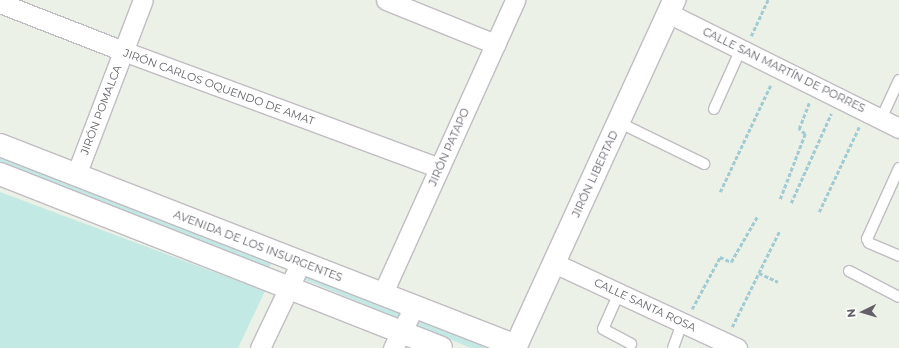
<!DOCTYPE html>
<html>
<head>
<meta charset="utf-8">
<style>
  body { margin:0 }
  #map { position:relative; width:899px; height:348px; overflow:hidden; background:#ebf1e7; font-family:Montserrat,sans-serif }
  div>[style] { position:absolute }
  [style*='--x'] { left:calc(var(--x)*1px); top:calc(var(--y)*1px); width:calc(var(--w)*1px); rotate:calc(var(--a)*1deg) }
  .green>* { inset:0; background:#c3e9e5 }
  .path>* { height:2.5px; margin-top:-1.25px; transform-origin:0; background:repeating-linear-gradient(90deg,#a1cbd3 0 4px,transparent 0 6px) }
  .roads { filter:drop-shadow(1px 0 #c0bcc3) drop-shadow(-1px 0 #c0bcc3) drop-shadow(0 1px #c0bcc3) drop-shadow(0 -1px #c0bcc3) }
  .lane>* { height:10px; margin:-5px; padding:0 5px; transform-origin:5px; border-radius:5px; background:#fff }
  .street>* { height:19px; margin:-9.5px; padding:0 9.5px; transform-origin:9.5px; border-radius:9.5px; background:#fff }
  .secondary>* { height:22px; margin:-11px; padding:0 11px; transform-origin:11px; border-radius:11px; background:#fff }
  span { translate:-50% -50%; white-space:nowrap; text-align:center; line-height:1.15; -webkit-text-stroke:3.5px #fff; paint-order:stroke }
  .street-label { font-size:11px; color:#635f68 }
  .north { position:absolute; left:843px; top:292px; width:40px; height:40px; -webkit-text-stroke:3px #fff; paint-order:stroke; rotate:265deg; font-size:11px; font-weight:700; line-height:16px; text-align:center; color:#635f68 }
  .north::after { content:''; display:block; margin:auto; width:14px; height:18px; background:#635f68; clip-path:polygon(50% 0,100% 100%,50% 72%,0 100%) }
</style>
</head>
<body>
<div id="map">
  <div class="green">
    <div style="clip-path:polygon(0 151px,274px 257px,269px 268px,0 168px)"></div>
    <div style="clip-path:polygon(0 192px,265px 291px,238px 348px,0 348px)"></div>
    <div style="clip-path:polygon(304px 270px,493px 348px,471px 348px,298px 277px)"></div>
  </div>
  <div class="path">
    <div style="--x:751;--y:36;--w:40;--a:-65"></div>
    <div style="--x:720;--y:192;--w:119;--a:-64.7"></div>
    <div style="--x:780;--y:199;--w:70;--a:-69"></div>
    <div style="--x:805;--y:134;--w:8;--a:-140"></div>
    <div style="--x:799;--y:129;--w:28;--a:-69"></div>
    <div style="--x:791;--y:203;--w:98;--a:-65.8"></div>
    <div style="--x:819;--y:212;--w:94;--a:-64.8"></div>
    <div style="--x:759;--y:273;--w:21;--a:25"></div>
    <div style="--x:692;--y:309;--w:59;--a:-61.7"></div>
    <div style="--x:720;--y:257;--w:12;--a:24"></div>
    <div style="--x:731;--y:262;--w:52;--a:-60"></div>
    <div style="--x:732;--y:327;--w:108;--a:-63.7"></div>
  </div>
  <div class="roads">
    <div class="lane">
      <div style="--x:714;--y:109;--w:66;--a:-65.8"></div>
      <div style="--x:881;--y:119;--w:43;--a:-65.2"></div>
      <div style="--x:618;--y:122;--w:96;--a:26"></div>
      <div style="--x:899;--y:168;--w:78;--a:114.3"></div>
      <div style="--x:867;--y:239;--w:4;--a:63"></div>
      <div style="--x:869;--y:243;--w:33;--a:23"></div>
      <div style="--x:849;--y:271;--w:56;--a:27.5"></div>
      <div style="--x:619;--y:293;--w:39;--a:114"></div>
      <div style="--x:603;--y:329;--w:32;--a:28"></div>
      <div style="--x:673;--y:348;--w:27;--a:-70"></div>
    </div>
    <div class="street">
      <div style="--x:386;--y:0;--w:118;--a:22"></div>
      <div style="--x:0;--y:3;--w:132;--a:21.3"></div>
      <div style="--x:123;--y:51;--w:337;--a:20.3"></div>
      <div style="--x:668;--y:13;--w:258;--a:26.5"></div>
      <div style="--x:76;--y:175;--w:187;--a:-69.1"></div>
      <div style="--x:554;--y:263;--w:202;--a:24.9"></div>
      <div style="--x:382;--y:295;--w:324;--a:-65.7"></div>
      <div style="--x:260;--y:348;--w:95;--a:-64.5"></div>
      <div style="--x:393;--y:348;--w:46;--a:-62.9"></div>
    </div>
    <div class="secondary">
      <div style="--x:0;--y:145;--w:554;--a:21.28"></div>
      <div style="--x:0;--y:174;--w:474;--a:21.5"></div>
      <div style="--x:515;--y:348;--w:383;--a:-65.4"></div>
    </div>
  </div>
  <div class="street-label">
    <span style="left:784px;top:70px;rotate:26deg">CALLE SAN MARTÍN DE PORRES</span>
    <span style="left:219px;top:87px;rotate:20deg">JIRÓN CARLOS OQUENDO DE AMAT</span>
    <span style="left:101px;top:110px;rotate:-69deg">JIRÓN POMALCA</span>
    <span style="left:449px;top:147px;rotate:-66deg">JIRÓN PATAPO</span>
    <span style="left:595px;top:174px;rotate:-65deg">JIRÓN LIBERTAD</span>
    <span style="left:258px;top:246px;rotate:21deg">AVENIDA DE LOS INSURGENTES</span>
    <span style="left:645px;top:305px;rotate:25deg">CALLE SANTA ROSA</span>
  </div>
  <div class="north">N</div>
</div>
</body>
</html>
